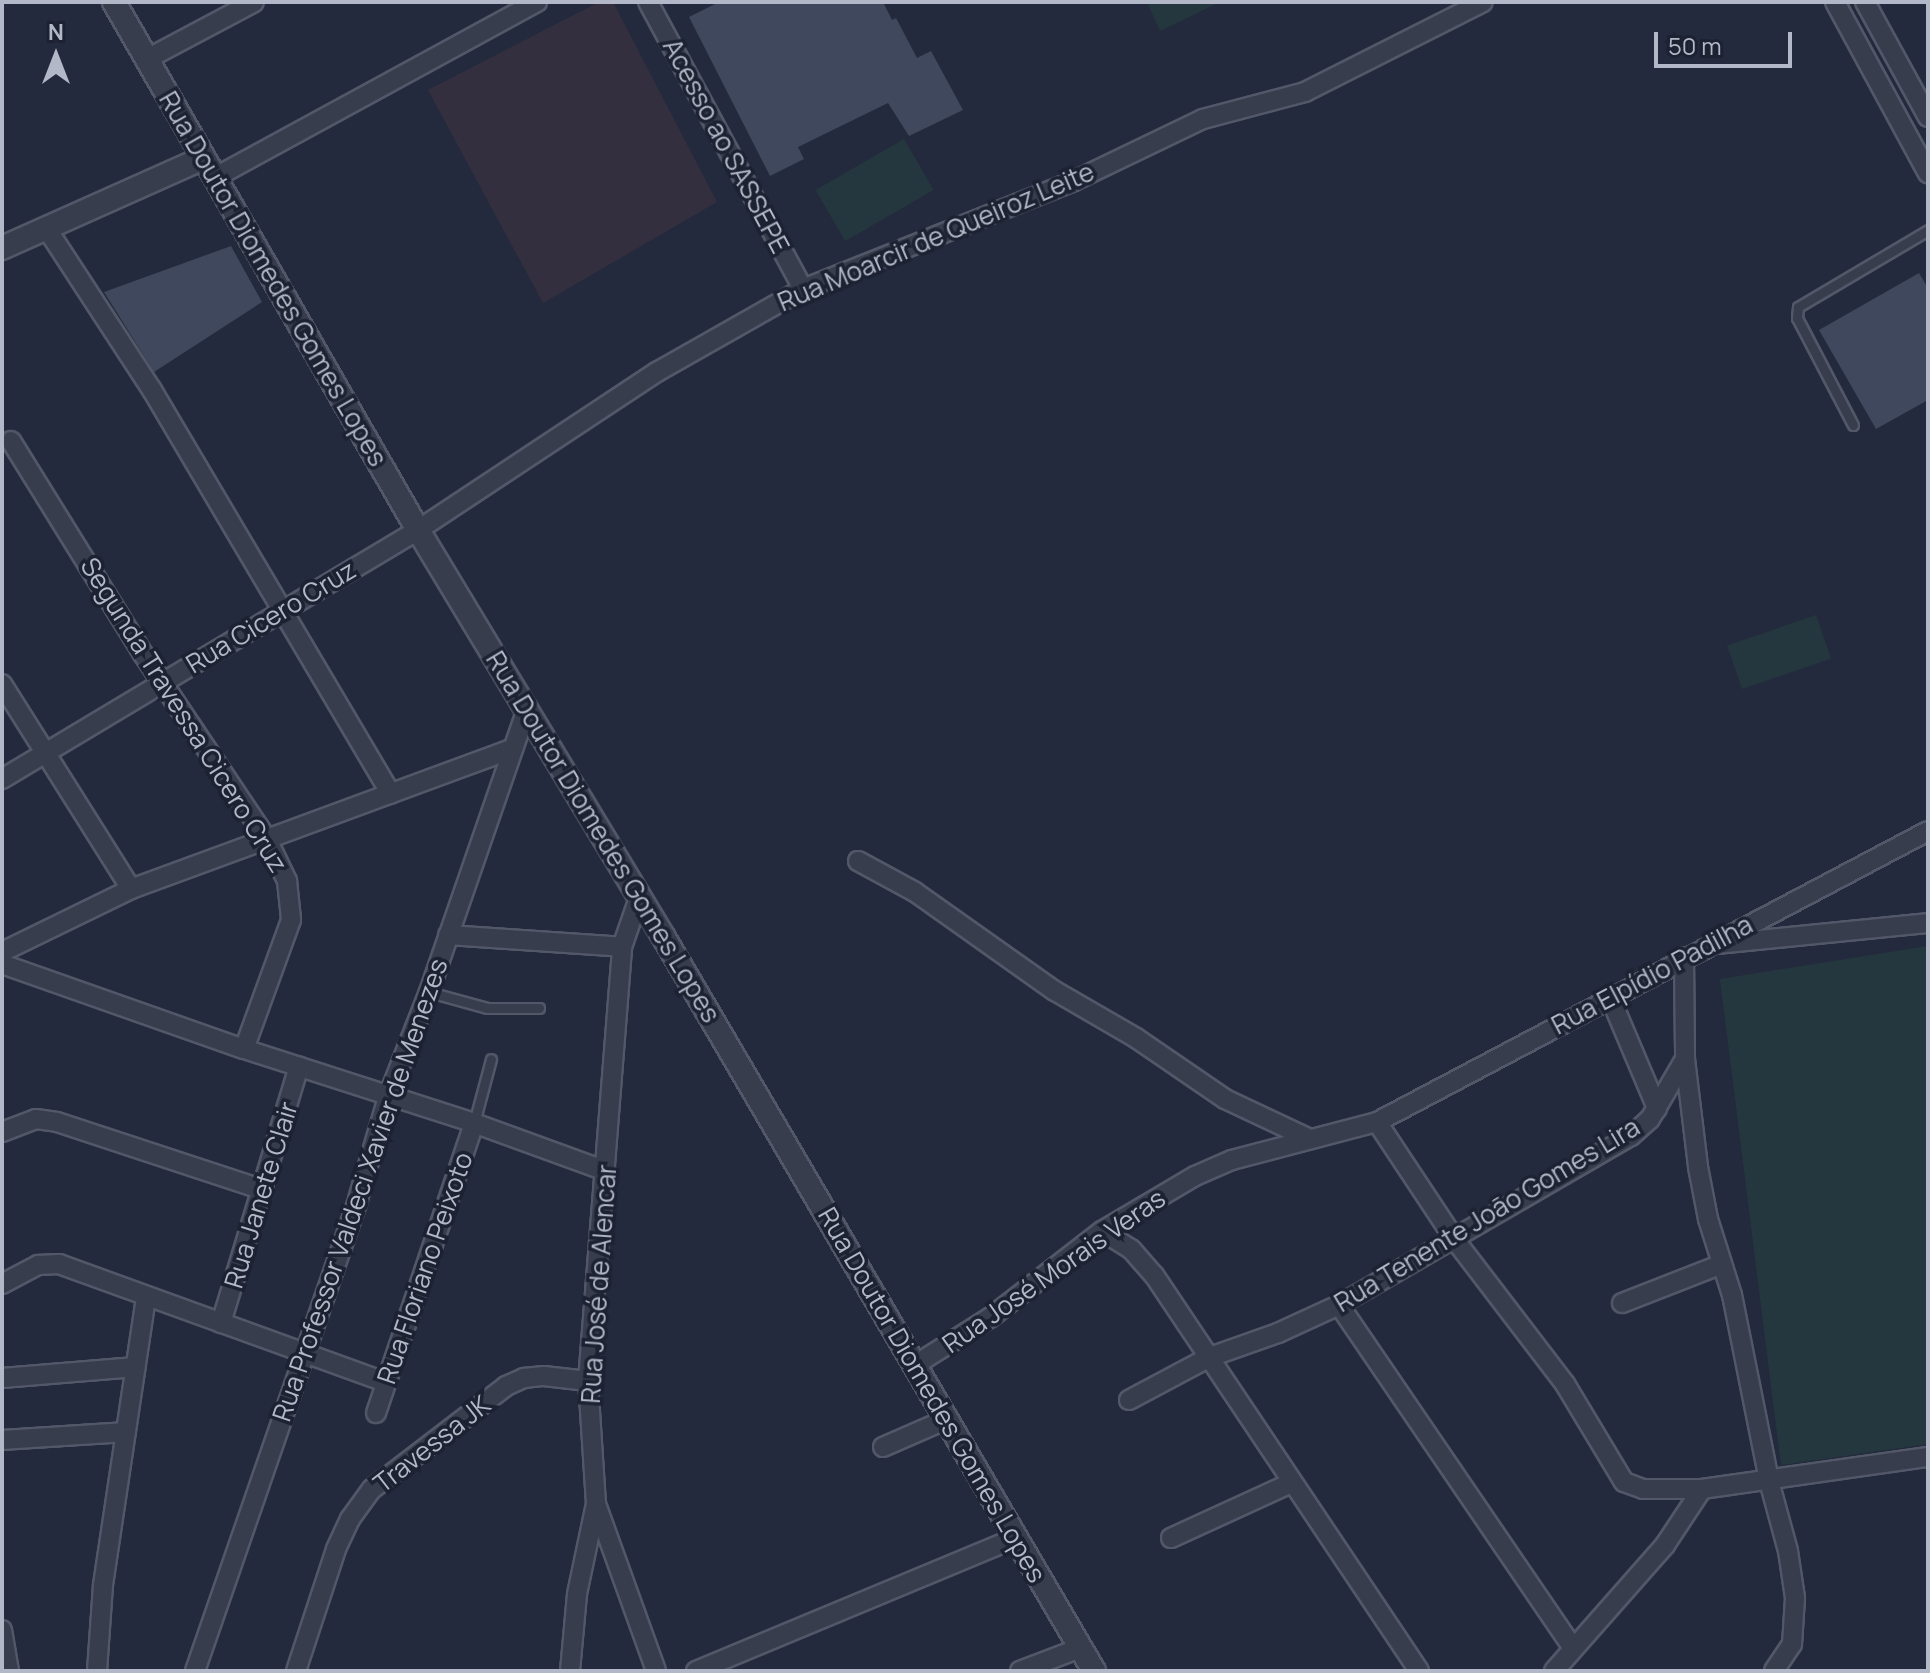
<!DOCTYPE html>
<html>
<head>
<meta charset="utf-8">
<style>
  body { margin:0 }
  #map { position:relative; width:1930px; height:1673px; overflow:hidden; background:#232a3d; font-family:Manrope,sans-serif }
  div>[style] { position:absolute }
  [style*='--x'] { left:calc(var(--x)*1px); top:calc(var(--y)*1px); width:calc(var(--w)*1px); rotate:calc(var(--a)*1deg) }
  .medical>* { inset:0; background:#342f3e }
  .green>* { inset:0; background:#25373e; transform-origin:0 0 }
  .building>* { inset:0; background:#3f485c }
  .roads { filter:drop-shadow(2px 0 #525868) drop-shadow(-2px 0 #525868) drop-shadow(0 2px #525868) drop-shadow(0 -2px #525868) }
  .service>* { height:9px; margin:-4.5px; padding:0 4.5px; transform-origin:4.5px; border-radius:4.5px; background:#373d4d }
  .minor>* { height:18px; margin:-9px; padding:0 9px; transform-origin:9px; border-radius:9px; background:#373d4d }
  .tertiary>* { height:22px; margin:-11px; padding:0 11px; transform-origin:11px; border-radius:11px; background:#373d4d }
  span { translate:-50% -50%; white-space:nowrap; text-align:center; line-height:1.15; -webkit-text-stroke:7px #1c2232; paint-order:stroke }
  .street-label { font-size:26px; color:#b3b8c8 }
  .frame { position:absolute; inset:0; border:4px solid #b3b8c8; pointer-events:none }
  .north { position:absolute; left:16px; top:16px; width:80px; height:80px; -webkit-text-stroke:6px #1c2232; paint-order:stroke; rotate:0deg; font-size:22px; font-weight:700; line-height:32px; text-align:center; color:#b3b8c8 }
  .north::after { content:''; display:block; margin:auto; width:28px; height:36px; background:#b3b8c8; clip-path:polygon(50% 0,100% 100%,50% 72%,0 100%) }
  .scale { position:absolute; left:1654px; top:32px; width:138px; height:36px; box-sizing:border-box; border:4px solid #b3b8c8; border-top:0; padding-left:10px; font-size:24px; line-height:28px; white-space:nowrap; color:#b3b8c8; -webkit-text-stroke:6px #1c2232; paint-order:stroke }
</style>
</head>
<body>
<div id="map">
  <div class="medical">
    <div style="clip-path:polygon(599px 2px,613px 2px,717px 202px,543px 303px,428px 90px)"></div>
  </div>
  <div class="green">
    <div style="clip-path:polygon(1147px 2px,1220px 2px,1160px 31px)"></div>
    <div style="left:904px;top:139px;width:59px;height:102px;rotate:60deg"></div>
    <div style="left:1816px;top:615px;width:46px;height:94px;rotate:71deg"></div>
    <div style="clip-path:polygon(1928px 946px,1928px 1444px,1781px 1465px,1720px 979px)"></div>
  </div>
  <div class="building">
    <div style="clip-path:polygon(719px 2px,883px 2px,892px 20px,896px 18px,917px 58px,931px 51px,963px 110px,909px 136px,888px 103px,798px 147px,804px 159px,770px 176px,689px 17px)"></div>
    <div style="clip-path:polygon(231px 246px,262px 302px,154px 372px,104px 292px)"></div>
    <div style="clip-path:polygon(1919px 273px,1928px 288px,1928px 400px,1876px 429px,1819px 330px)"></div>
  </div>
  <div class="roads">
    <div class="service">
      <div style="--x:1853;--y:425;--w:121;--a:-117.6"></div>
      <div style="--x:1797;--y:318;--w:11;--a:-85"></div>
      <div style="--x:1798;--y:307;--w:151;--a:-30.6"></div>
      <div style="--x:429;--y:992;--w:60;--a:15.4"></div>
      <div style="--x:487;--y:1008;--w:52;--a:0"></div>
      <div style="--x:474;--y:1123;--w:66;--a:-75.1"></div>
    </div>
    <div class="minor">
      <div style="--x:648;--y:2;--w:326;--a:61.6"></div>
      <div style="--x:1835;--y:2;--w:195;--a:61.5"></div>
      <div style="--x:1865;--y:2;--w:131;--a:61.3"></div>
      <div style="--x:147;--y:59;--w:121;--a:-28"></div>
      <div style="--x:214;--y:178;--w:368;--a:-28.6"></div>
      <div style="--x:47;--y:229;--w:192;--a:56.9"></div>
      <div style="--x:152;--y:390;--w:469;--a:59.4"></div>
      <div style="--x:11;--y:441;--w:251;--a:58.2"></div>
      <div style="--x:143;--y:654;--w:223;--a:56.2"></div>
      <div style="--x:267;--y:839;--w:47;--a:64.5"></div>
      <div style="--x:287;--y:881;--w:39;--a:84"></div>
      <div style="--x:291;--y:920;--w:137;--a:110"></div>
      <div style="--x:2;--y:684;--w:242;--a:57.8"></div>
      <div style="--x:2;--y:779;--w:485;--a:-30.9"></div>
      <div style="--x:418;--y:530;--w:287;--a:-33.5"></div>
      <div style="--x:657;--y:372;--w:168;--a:-29.6"></div>
      <div style="--x:803;--y:289;--w:292;--a:-21.7"></div>
      <div style="--x:1074;--y:181;--w:143;--a:-25.7"></div>
      <div style="--x:1203;--y:119;--w:106;--a:-14.8"></div>
      <div style="--x:1305;--y:92;--w:199;--a:-26.8"></div>
      <div style="--x:858;--y:861;--w:65;--a:28.5"></div>
      <div style="--x:915;--y:892;--w:171;--a:35.3"></div>
      <div style="--x:1055;--y:991;--w:94;--a:30.1"></div>
      <div style="--x:1136;--y:1038;--w:108;--a:34.4"></div>
      <div style="--x:1225;--y:1099;--w:94;--a:25.2"></div>
      <div style="--x:448;--y:935;--w:174;--a:3.9"></div>
      <div style="--x:1718;--y:944;--w:211;--a:-5.7"></div>
      <div style="--x:2;--y:952;--w:144;--a:-26"></div>
      <div style="--x:131;--y:889;--w:406;--a:-20.2"></div>
      <div style="--x:1684;--y:957;--w:102;--a:89.4"></div>
      <div style="--x:1685;--y:1059;--w:109;--a:83.1"></div>
      <div style="--x:1698;--y:1167;--w:53;--a:79.1"></div>
      <div style="--x:1708;--y:1219;--w:80;--a:72.5"></div>
      <div style="--x:1732;--y:1295;--w:190;--a:78.7"></div>
      <div style="--x:1769;--y:1481;--w:73;--a:74.8"></div>
      <div style="--x:1788;--y:1551;--w:48;--a:81.5"></div>
      <div style="--x:1795;--y:1598;--w:46;--a:93.7"></div>
      <div style="--x:1792;--y:1644;--w:32;--a:124"></div>
      <div style="--x:2;--y:964;--w:256;--a:19.4"></div>
      <div style="--x:244;--y:1049;--w:242;--a:17.8"></div>
      <div style="--x:474;--y:1123;--w:140;--a:20"></div>
      <div style="--x:1610;--y:997;--w:121;--a:67.1"></div>
      <div style="--x:1377;--y:1122;--w:141;--a:56.5"></div>
      <div style="--x:1455;--y:1240;--w:181;--a:52.6"></div>
      <div style="--x:1565;--y:1384;--w:114;--a:59"></div>
      <div style="--x:1624;--y:1482;--w:20;--a:20"></div>
      <div style="--x:1643;--y:1489;--w:59;--a:0"></div>
      <div style="--x:2;--y:1132;--w:36;--a:-21"></div>
      <div style="--x:36;--y:1119;--w:21;--a:8"></div>
      <div style="--x:57;--y:1122;--w:218;--a:18.2"></div>
      <div style="--x:1102;--y:1231;--w:34;--a:32"></div>
      <div style="--x:1131;--y:1249;--w:35;--a:49"></div>
      <div style="--x:1154;--y:1275;--w:476;--a:56.2"></div>
      <div style="--x:2;--y:1284;--w:41;--a:-27.8"></div>
      <div style="--x:38;--y:1265;--w:21;--a:-3"></div>
      <div style="--x:59;--y:1264;--w:347;--a:19.9"></div>
      <div style="--x:1622;--y:1303;--w:107;--a:-21.3"></div>
      <div style="--x:1339;--y:1305;--w:415;--a:55.7"></div>
      <div style="--x:221;--y:1323;--w:268;--a:-73.1"></div>
      <div style="--x:915;--y:1365;--w:90;--a:-32.3"></div>
      <div style="--x:991;--y:1317;--w:140;--a:-37.8"></div>
      <div style="--x:1102;--y:1231;--w:108;--a:-30.6"></div>
      <div style="--x:1195;--y:1176;--w:40;--a:-23.4"></div>
      <div style="--x:1232;--y:1160;--w:150;--a:-14.7"></div>
      <div style="--x:1377;--y:1122;--w:623;--a:-27.84"></div>
      <div style="--x:2;--y:1378;--w:134;--a:-4.7"></div>
      <div style="--x:1129;--y:1400;--w:92;--a:-28"></div>
      <div style="--x:1210;--y:1357;--w:72;--a:-19.4"></div>
      <div style="--x:1278;--y:1333;--w:67;--a:-24.7"></div>
      <div style="--x:1339;--y:1305;--w:337;--a:-30.1"></div>
      <div style="--x:1631;--y:1136;--w:25;--a:-42"></div>
      <div style="--x:1650;--y:1119;--w:69;--a:-59.7"></div>
      <div style="--x:376;--y:1413;--w:306;--a:-71.3"></div>
      <div style="--x:2;--y:1440;--w:124;--a:-3.7"></div>
      <div style="--x:883;--y:1447;--w:70;--a:-23.6"></div>
      <div style="--x:596;--y:1504;--w:177;--a:70.2"></div>
      <div style="--x:1171;--y:1538;--w:132;--a:-24.6"></div>
      <div style="--x:2;--y:1630;--w:42;--a:80.3"></div>
      <div style="--x:97;--y:1671;--w:86;--a:-86"></div>
      <div style="--x:103;--y:1585;--w:292;--a:-81.5"></div>
      <div style="--x:195;--y:1671;--w:499;--a:-70.9"></div>
      <div style="--x:358;--y:1199;--w:109;--a:-73.6"></div>
      <div style="--x:389;--y:1094;--w:110;--a:-68.6"></div>
      <div style="--x:429;--y:992;--w:299;--a:-70.9"></div>
      <div style="--x:296;--y:1671;--w:128;--a:-71.8"></div>
      <div style="--x:336;--y:1549;--w:33;--a:-65"></div>
      <div style="--x:350;--y:1519;--w:37;--a:-54"></div>
      <div style="--x:372;--y:1489;--w:169;--a:-37.5"></div>
      <div style="--x:506;--y:1386;--w:20;--a:-24"></div>
      <div style="--x:524;--y:1378;--w:20;--a:-6"></div>
      <div style="--x:544;--y:1376;--w:44;--a:6.5"></div>
      <div style="--x:570;--y:1671;--w:77;--a:-84.8"></div>
      <div style="--x:577;--y:1594;--w:92;--a:-78.1"></div>
      <div style="--x:596;--y:1504;--w:123;--a:-93.7"></div>
      <div style="--x:588;--y:1381;--w:435;--a:-85.5"></div>
      <div style="--x:622;--y:947;--w:52;--a:-70.9"></div>
      <div style="--x:696;--y:1671;--w:346;--a:-22.6"></div>
      <div style="--x:1020;--y:1671;--w:64;--a:-21"></div>
      <div style="--x:1554;--y:1671;--w:168;--a:-48.6"></div>
      <div style="--x:1665;--y:1545;--w:67;--a:-56.5"></div>
      <div style="--x:1702;--y:1489;--w:228;--a:-8.1"></div>
    </div>
    <div class="tertiary">
      <div style="--x:114;--y:2;--w:609;--a:60.07"></div>
      <div style="--x:418;--y:530;--w:474;--a:58.9"></div>
      <div style="--x:663;--y:936;--w:852;--a:59.61"></div>
      <div style="--x:2;--y:248;--w:220;--a:-24.1"></div>
    </div>
  </div>
  <div class="street-label">
    <span style="left:726px;top:146px;rotate:62deg">Acesso ao SASSEPE</span>
    <span style="left:936px;top:237px;rotate:-23deg">Rua Moarcir de Queiroz Leite</span>
    <span style="left:273px;top:279px;rotate:60deg">Rua Doutor Diomedes Gomes Lopes</span>
    <span style="left:271px;top:617px;rotate:-31deg">Rua Cicero Cruz</span>
    <span style="left:184px;top:715px;rotate:58deg">Segunda Travessa Cicero Cruz</span>
    <span style="left:603px;top:837px;rotate:59deg">Rua Doutor Diomedes Gomes Lopes</span>
    <span style="left:1652px;top:975px;rotate:-28deg">Rua Elpídio Padilha</span>
    <span style="left:360px;top:1190px;rotate:-71deg">Rua Professor Valdeci Xavier de Menezes</span>
    <span style="left:261px;top:1195px;rotate:-73deg">Rua Janete Clair</span>
    <span style="left:1487px;top:1215px;rotate:-31deg">Rua Tenente João Gomes Lira</span>
    <span style="left:425px;top:1268px;rotate:-71deg">Rua Floriano Peixoto</span>
    <span style="left:1054px;top:1271px;rotate:-35deg">Rua José Morais Veras</span>
    <span style="left:599px;top:1284px;rotate:-86deg">Rua José de Alencar</span>
    <span style="left:932px;top:1395px;rotate:60deg">Rua Doutor Diomedes Gomes Lopes</span>
    <span style="left:432px;top:1444px;rotate:-38deg">Travessa JK</span>
  </div>
  <div class="frame"></div>
  <div class="north">N</div>
  <div class="scale">50 m</div>
</div>
</body>
</html>
